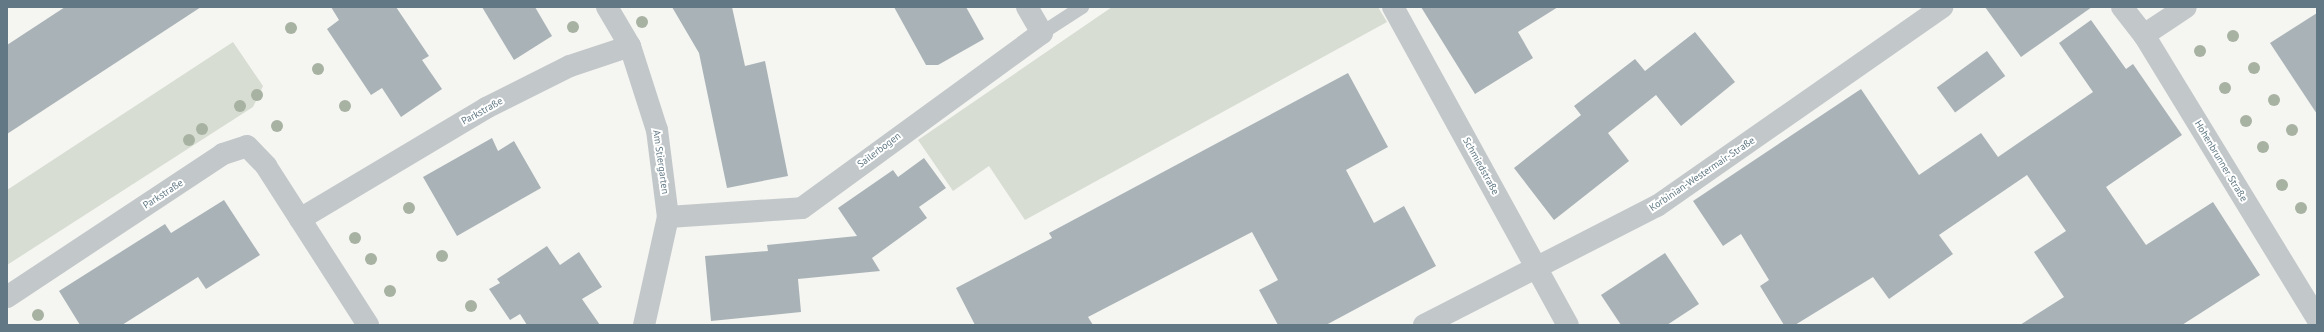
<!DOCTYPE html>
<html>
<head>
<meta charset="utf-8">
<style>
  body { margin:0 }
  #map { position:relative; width:2324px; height:332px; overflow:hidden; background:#f5f5f1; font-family:"PT Sans",sans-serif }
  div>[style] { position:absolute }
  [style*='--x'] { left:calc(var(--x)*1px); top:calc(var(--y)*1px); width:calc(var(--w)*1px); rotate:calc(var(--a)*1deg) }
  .green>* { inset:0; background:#d7ddd2 }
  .building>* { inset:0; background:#a9b3b7; transform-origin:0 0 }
  .service>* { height:14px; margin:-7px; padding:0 7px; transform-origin:7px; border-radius:7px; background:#c2c7ca }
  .minor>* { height:22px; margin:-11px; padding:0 11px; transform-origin:11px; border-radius:11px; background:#c2c7ca }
  .tertiary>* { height:22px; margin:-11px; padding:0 11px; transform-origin:11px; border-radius:11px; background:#c2c7ca }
  .trees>* { width:12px; height:12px; margin:-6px; border-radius:50%; background:#a8b2a2 }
  span { translate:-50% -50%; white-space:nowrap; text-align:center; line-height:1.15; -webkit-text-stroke:4px #fff; paint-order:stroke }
  .street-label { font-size:10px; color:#627985 }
  .frame { position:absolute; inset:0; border:8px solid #627985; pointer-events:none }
</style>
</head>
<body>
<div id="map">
  <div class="green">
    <div style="clip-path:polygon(1112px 7px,1378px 7px,1387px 22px,1025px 220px,989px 166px,953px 191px,918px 140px)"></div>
    <div style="clip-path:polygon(233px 42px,263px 86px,253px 107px,7px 265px,7px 190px)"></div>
  </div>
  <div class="building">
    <div style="clip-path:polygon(65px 7px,201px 7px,7px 134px,7px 45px)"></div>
    <div style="clip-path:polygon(331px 7px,396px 7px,429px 56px,422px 60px,442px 89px,401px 117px,382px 88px,371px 95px,327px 29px,339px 20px)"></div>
    <div style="clip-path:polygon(482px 7px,535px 7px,552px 36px,514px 60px)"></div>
    <div style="clip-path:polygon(672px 7px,732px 7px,745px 66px,765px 61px,788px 176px,727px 188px,699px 53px)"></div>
    <div style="clip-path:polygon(894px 7px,966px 7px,984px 39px,938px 65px,926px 65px)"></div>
    <div style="clip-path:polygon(1421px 7px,1558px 7px,1518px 32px,1533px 58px,1475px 94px)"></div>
    <div style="clip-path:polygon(1985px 7px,2092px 7px,2021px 57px)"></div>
    <div style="clip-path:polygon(2317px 13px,2317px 114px,2270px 43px)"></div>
    <div style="clip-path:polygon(2091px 20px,2126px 69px,2133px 64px,2182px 135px,2106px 187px,2146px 245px,2213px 202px,2260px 275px,2182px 325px,2020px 325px,2064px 297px,2034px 252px,2066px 231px,2027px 175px,1939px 235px,1953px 254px,1889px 299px,1873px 277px,1795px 325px,1784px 325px,1760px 286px,1769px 280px,1741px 234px,1723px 246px,1693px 201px,1861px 89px,1919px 175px,1981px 133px,1998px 157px,2093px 92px,2059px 43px)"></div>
    <div style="clip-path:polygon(1695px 32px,1735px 82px,1681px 126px,1656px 95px,1608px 133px,1629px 161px,1554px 220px,1514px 168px,1581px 115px,1574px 106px,1635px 59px,1645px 71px)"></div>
    <div style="left:1987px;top:51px;width:31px;height:62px;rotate:54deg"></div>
    <div style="clip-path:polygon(1348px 73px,1388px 147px,1346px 170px,1374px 223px,1404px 206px,1436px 266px,1326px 325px,1278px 325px,1259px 290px,1278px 280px,1252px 232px,1088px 317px,1093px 325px,975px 325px,956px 288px,1052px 238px,1049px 233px)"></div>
    <div style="clip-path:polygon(492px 138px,498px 151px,514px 141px,541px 188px,457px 236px,423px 177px)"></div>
    <div style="clip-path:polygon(924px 158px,946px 188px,919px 207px,927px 218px,872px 258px,880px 271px,798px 279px,801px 312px,711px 321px,705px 256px,768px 251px,767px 245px,857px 236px,838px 208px,893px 170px,898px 177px)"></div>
    <div style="clip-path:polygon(224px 200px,260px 255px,206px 289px,198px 277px,122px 325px,80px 325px,59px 291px,165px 224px,171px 233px)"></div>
    <div style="clip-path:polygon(547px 246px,560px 265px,579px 252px,602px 287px,582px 299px,600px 325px,527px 325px,520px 314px,510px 320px,489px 289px,500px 283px,497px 279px)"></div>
    <div style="clip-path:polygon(1665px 253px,1699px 304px,1667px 325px,1621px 325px,1601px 295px)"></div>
  </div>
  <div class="service">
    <div style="--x:1042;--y:33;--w:48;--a:-33"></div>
  </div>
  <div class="minor">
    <div style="--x:607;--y:7;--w:45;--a:59.5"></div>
    <div style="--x:630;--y:46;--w:88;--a:72.2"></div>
    <div style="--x:657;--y:130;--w:88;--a:82.8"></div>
    <div style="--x:668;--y:217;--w:111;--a:102.5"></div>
    <div style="--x:1393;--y:7;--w:363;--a:61.2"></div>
    <div style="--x:2144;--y:35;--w:50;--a:-33.7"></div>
    <div style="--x:668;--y:217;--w:134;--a:-3.8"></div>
    <div style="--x:802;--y:208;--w:297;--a:-36.1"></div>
    <div style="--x:1042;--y:33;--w:30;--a:-120"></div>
    <div style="--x:300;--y:219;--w:217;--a:-30.8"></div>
    <div style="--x:486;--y:108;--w:94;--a:-26.6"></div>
    <div style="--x:570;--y:66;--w:63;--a:-18.4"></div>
    <div style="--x:7;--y:297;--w:259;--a:-33.5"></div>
    <div style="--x:223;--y:154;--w:25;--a:-18"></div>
    <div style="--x:247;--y:146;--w:28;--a:46"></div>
    <div style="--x:266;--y:166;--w:189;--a:57.3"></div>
    <div style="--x:1424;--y:325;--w:262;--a:-27.1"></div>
    <div style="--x:1657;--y:206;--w:348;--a:-34.9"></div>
  </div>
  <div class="tertiary">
    <div style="--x:2122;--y:7;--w:36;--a:52"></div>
    <div style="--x:2144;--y:35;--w:332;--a:58.6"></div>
  </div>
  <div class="trees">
    <div style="left:642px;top:22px"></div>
    <div style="left:573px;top:27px"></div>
    <div style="left:291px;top:28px"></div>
    <div style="left:2233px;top:36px"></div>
    <div style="left:2200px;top:51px"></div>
    <div style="left:2254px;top:68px"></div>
    <div style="left:318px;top:69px"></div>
    <div style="left:2225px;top:88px"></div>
    <div style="left:257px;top:95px"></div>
    <div style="left:2274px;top:100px"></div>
    <div style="left:240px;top:106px"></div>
    <div style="left:345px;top:106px"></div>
    <div style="left:2246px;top:121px"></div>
    <div style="left:277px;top:126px"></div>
    <div style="left:202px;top:129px"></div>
    <div style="left:2292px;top:130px"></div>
    <div style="left:189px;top:140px"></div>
    <div style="left:2263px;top:147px"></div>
    <div style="left:2282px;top:185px"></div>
    <div style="left:409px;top:208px"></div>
    <div style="left:2301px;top:208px"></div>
    <div style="left:355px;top:238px"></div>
    <div style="left:442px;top:256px"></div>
    <div style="left:371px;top:259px"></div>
    <div style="left:390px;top:291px"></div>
    <div style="left:471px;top:306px"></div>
    <div style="left:38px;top:315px"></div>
  </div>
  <div class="street-label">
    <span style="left:482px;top:111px;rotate:-29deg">Parkstraße</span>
    <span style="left:879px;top:150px;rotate:-37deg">Sailerbogen</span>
    <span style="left:2221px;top:161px;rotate:59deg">Hohenbrunner Straße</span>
    <span style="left:661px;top:162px;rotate:82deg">Am Stiergarten</span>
    <span style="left:1481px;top:166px;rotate:61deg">Schmiedstraße</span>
    <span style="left:1702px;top:174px;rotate:-34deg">Korbinian-Westermair-Straße</span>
    <span style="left:163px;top:194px;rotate:-33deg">Parkstraße</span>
  </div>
  <div class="frame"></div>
</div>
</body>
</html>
